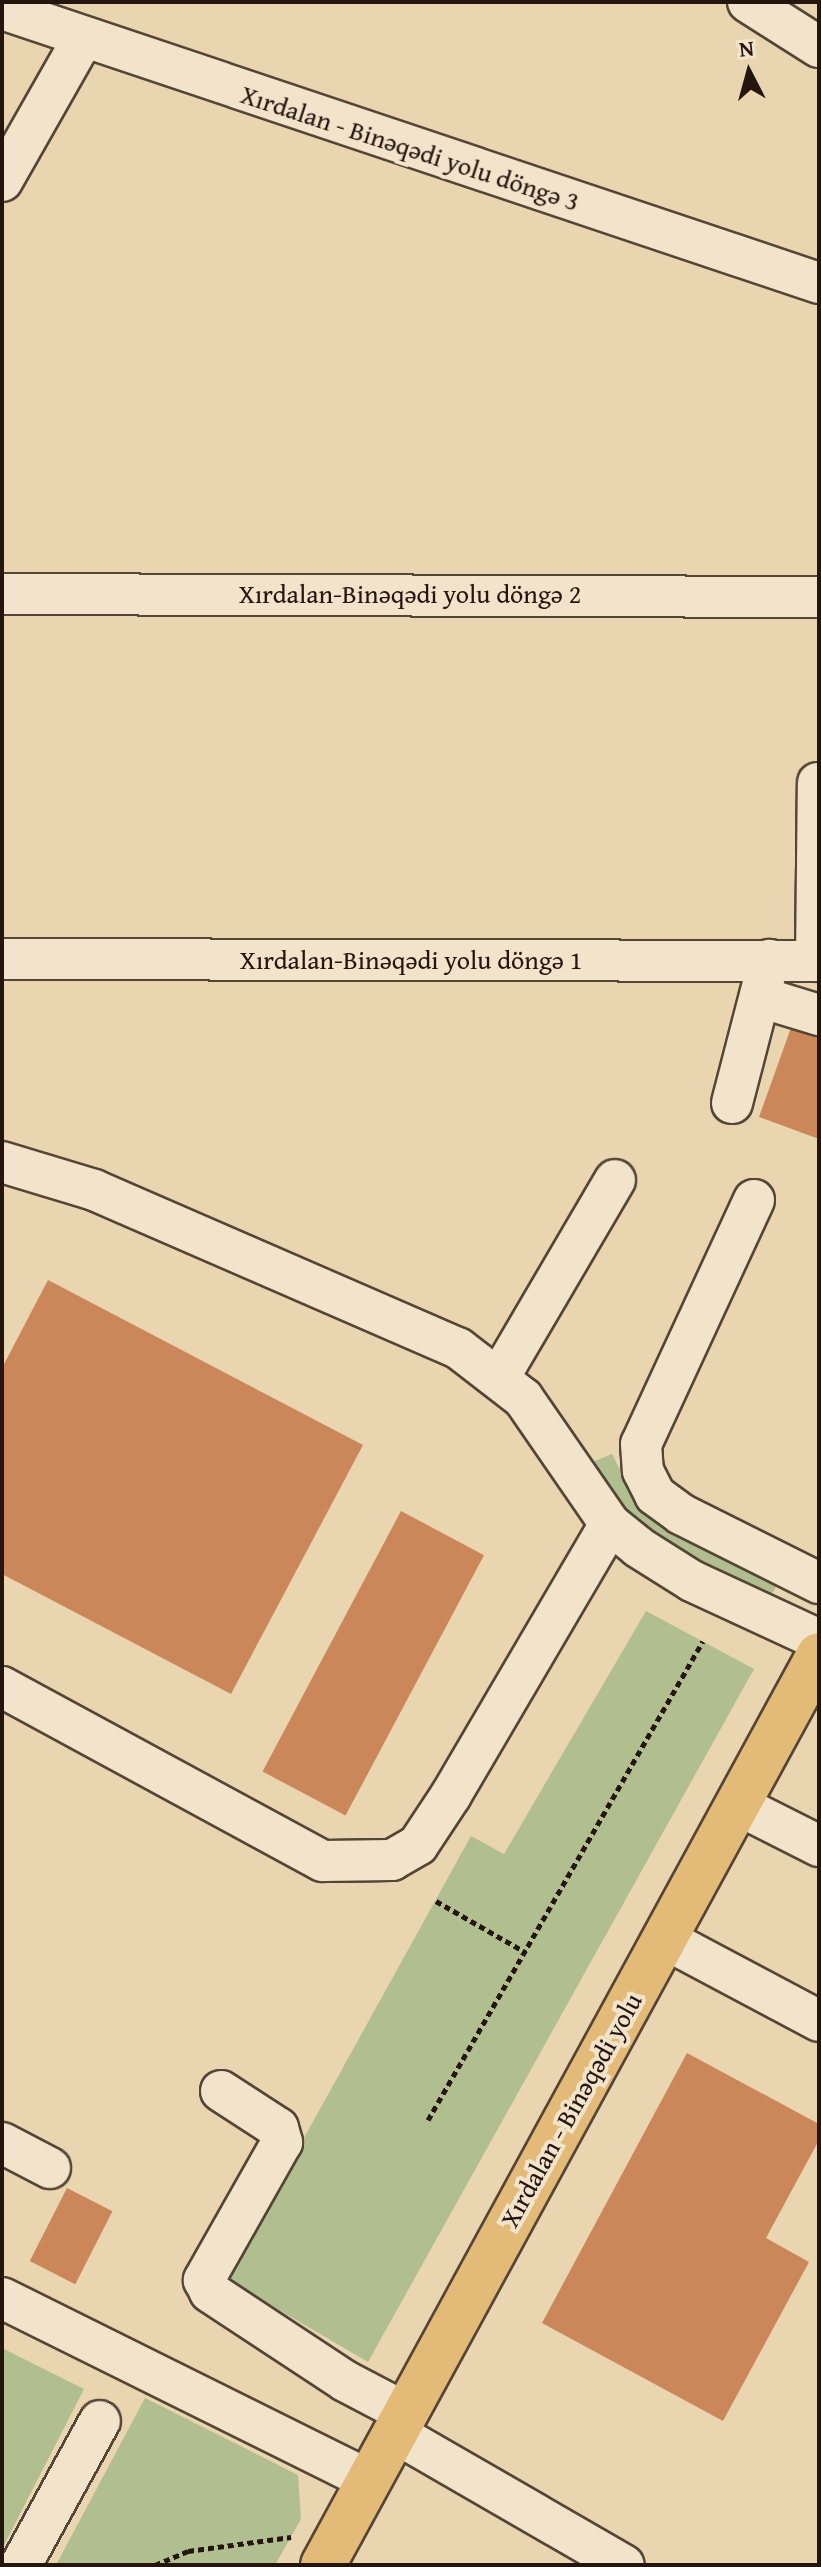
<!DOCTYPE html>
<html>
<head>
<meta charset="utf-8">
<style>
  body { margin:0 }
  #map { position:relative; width:821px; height:2567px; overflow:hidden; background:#e9d5af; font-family:"Gentium Book Plus",serif }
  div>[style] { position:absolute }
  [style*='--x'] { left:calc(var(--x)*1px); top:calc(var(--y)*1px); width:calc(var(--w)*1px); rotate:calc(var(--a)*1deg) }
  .green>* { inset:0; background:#b1be8f }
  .building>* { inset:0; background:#cb8659; transform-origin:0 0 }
  .path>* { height:5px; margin-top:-2.5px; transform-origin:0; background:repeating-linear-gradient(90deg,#24150f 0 6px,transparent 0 10px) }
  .roads { filter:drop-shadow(2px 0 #554537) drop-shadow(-2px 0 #554537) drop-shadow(0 2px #554537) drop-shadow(0 -2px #554537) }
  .minor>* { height:40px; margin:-20px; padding:0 20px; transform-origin:20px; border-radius:20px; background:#f1e4cb }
  .major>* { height:44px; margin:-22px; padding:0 22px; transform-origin:22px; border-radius:22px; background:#e4ba78 }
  span { translate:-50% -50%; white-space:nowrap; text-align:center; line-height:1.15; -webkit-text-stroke:8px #f1e4cb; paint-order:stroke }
  .street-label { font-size:26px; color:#24150f }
  .frame { position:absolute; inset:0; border:4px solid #24150f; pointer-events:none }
  .north { position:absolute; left:709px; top:32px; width:80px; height:80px; -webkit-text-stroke:6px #f1e4cb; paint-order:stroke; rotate:354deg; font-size:22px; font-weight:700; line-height:32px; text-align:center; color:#24150f }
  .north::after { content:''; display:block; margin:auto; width:28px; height:36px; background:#24150f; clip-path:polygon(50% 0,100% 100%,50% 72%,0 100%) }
</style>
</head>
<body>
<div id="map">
  <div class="green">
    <div style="clip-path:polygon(612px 1454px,632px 1493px,781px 1579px,767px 1601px,638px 1530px,590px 1463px)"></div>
    <div style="clip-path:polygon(646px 1611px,754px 1669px,368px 2362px,226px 2279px,471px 1836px,504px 1854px)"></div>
    <div style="clip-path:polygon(2px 2348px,84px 2389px,2px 2549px)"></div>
    <div style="clip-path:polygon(145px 2398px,298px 2475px,301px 2519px,275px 2565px,56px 2565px)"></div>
  </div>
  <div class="building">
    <div style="clip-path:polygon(792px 1025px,819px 1035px,819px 1139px,759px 1117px)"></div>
    <div style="clip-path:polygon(48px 1280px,363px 1445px,231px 1694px,2px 1574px,2px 1368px)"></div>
    <div style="left:401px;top:1511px;width:94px;height:295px;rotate:28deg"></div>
    <div style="clip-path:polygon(687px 2053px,819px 2124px,819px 2140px,766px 2238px,809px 2262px,723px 2421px,542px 2323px)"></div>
    <div style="left:67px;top:2188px;width:51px;height:82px;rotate:27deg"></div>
  </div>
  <div class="path">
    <div style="--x:436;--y:1901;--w:103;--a:29.8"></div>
    <div style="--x:428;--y:2120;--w:552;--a:-60.14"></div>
    <div style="--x:155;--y:2565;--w:36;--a:-23"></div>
    <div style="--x:188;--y:2551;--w:104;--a:-7.7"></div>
  </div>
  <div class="roads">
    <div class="minor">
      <div style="--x:748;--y:2;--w:84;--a:32.4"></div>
      <div style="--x:2;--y:9;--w:862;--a:18.54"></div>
      <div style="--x:2;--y:181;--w:162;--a:-60.4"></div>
      <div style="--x:2;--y:594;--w:817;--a:0.21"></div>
      <div style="--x:2;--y:959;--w:817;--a:0.14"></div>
      <div style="--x:816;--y:961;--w:178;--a:-89.4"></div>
      <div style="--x:760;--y:997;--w:62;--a:17"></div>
      <div style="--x:732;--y:1103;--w:148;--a:-75.5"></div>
      <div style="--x:2;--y:1162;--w:96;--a:16.9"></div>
      <div style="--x:94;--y:1190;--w:397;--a:23.5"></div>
      <div style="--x:458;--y:1348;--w:82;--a:37.6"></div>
      <div style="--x:523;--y:1398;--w:153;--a:55.4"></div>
      <div style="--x:610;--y:1524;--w:36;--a:39"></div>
      <div style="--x:638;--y:1547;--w:64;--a:32.2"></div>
      <div style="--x:692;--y:1581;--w:140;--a:24.9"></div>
      <div style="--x:754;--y:1200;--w:269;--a:114.8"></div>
      <div style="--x:641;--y:1444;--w:27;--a:86"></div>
      <div style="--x:643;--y:1471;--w:27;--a:63"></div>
      <div style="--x:655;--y:1495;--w:32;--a:36"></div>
      <div style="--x:681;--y:1514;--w:154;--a:26.6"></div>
      <div style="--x:500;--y:1376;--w:227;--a:-59.6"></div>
      <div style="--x:2;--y:1687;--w:365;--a:28.5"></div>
      <div style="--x:323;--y:1861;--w:69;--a:-0.8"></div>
      <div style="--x:392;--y:1860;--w:30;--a:-30"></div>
      <div style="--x:418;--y:1845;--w:60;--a:-56.6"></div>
      <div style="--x:451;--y:1795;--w:314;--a:-59.6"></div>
      <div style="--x:738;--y:1805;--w:91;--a:26.8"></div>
      <div style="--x:665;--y:1939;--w:174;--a:28"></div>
      <div style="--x:221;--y:2091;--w:68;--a:33"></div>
      <div style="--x:278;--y:2128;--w:15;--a:74"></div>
      <div style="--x:282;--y:2142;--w:159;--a:119.5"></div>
      <div style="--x:204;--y:2280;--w:13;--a:63"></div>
      <div style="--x:210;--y:2292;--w:162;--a:33.4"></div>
      <div style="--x:345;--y:2381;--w:69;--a:27.7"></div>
      <div style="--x:2;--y:2143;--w:54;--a:27.5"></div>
      <div style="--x:2;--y:2298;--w:409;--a:26.4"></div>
      <div style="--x:395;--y:2433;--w:264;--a:30"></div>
      <div style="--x:21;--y:2565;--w:164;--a:-61.3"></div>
    </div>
    <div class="major">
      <div style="--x:323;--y:2565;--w:1036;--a:-61.41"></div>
    </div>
  </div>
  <div class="street-label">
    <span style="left:410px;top:148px;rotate:18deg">Xırdalan - Binəqədi yolu döngə 3</span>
    <span style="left:410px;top:594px">Xırdalan-Binəqədi yolu döngə 2</span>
    <span style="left:411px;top:960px">Xırdalan-Binəqədi yolu döngə 1</span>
    <span style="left:571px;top:2110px;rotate:-61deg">Xırdalan - Binəqədi yolu</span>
  </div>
  <div class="frame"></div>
  <div class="north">N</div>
</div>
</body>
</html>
